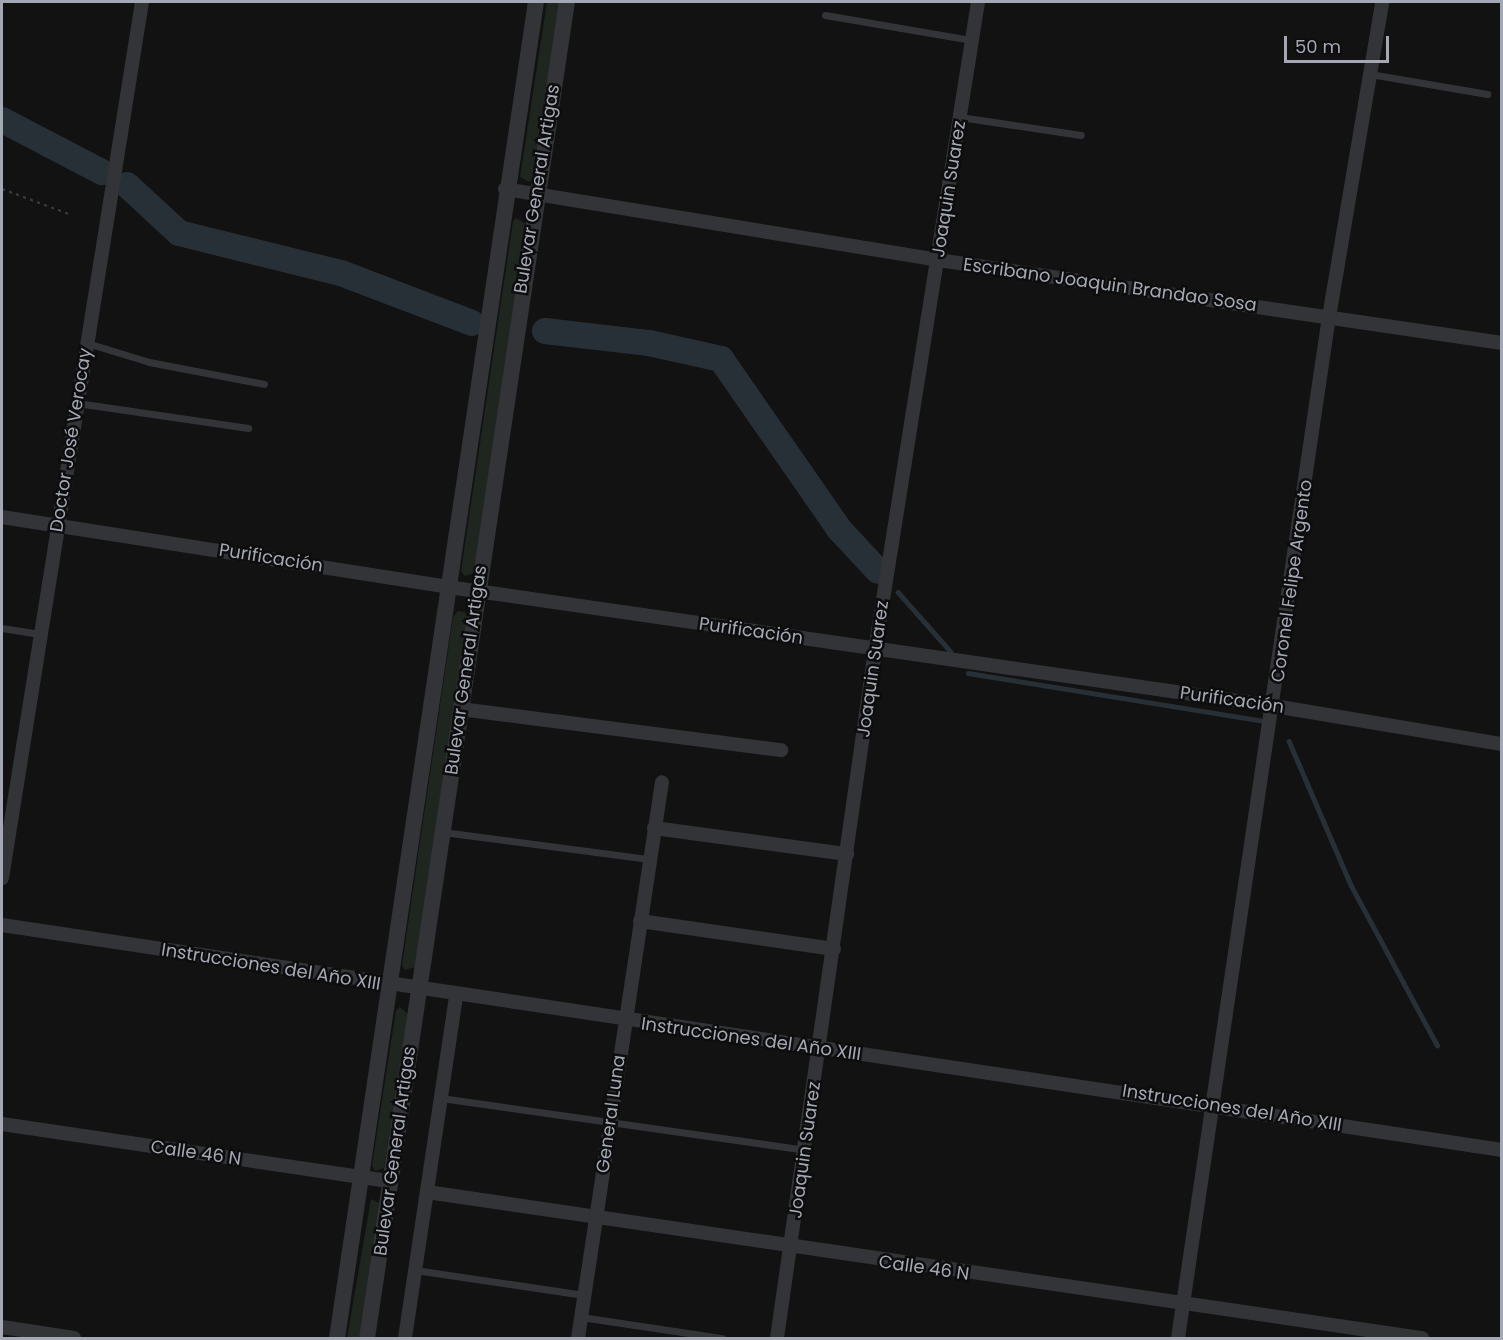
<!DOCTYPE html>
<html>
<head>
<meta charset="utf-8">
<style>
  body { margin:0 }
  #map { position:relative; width:1503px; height:1340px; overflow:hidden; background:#121213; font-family:Poppins,sans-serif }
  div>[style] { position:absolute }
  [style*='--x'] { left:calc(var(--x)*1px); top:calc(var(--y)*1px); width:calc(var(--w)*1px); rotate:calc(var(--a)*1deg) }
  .green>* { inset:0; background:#1e261f }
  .stream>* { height:4.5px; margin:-2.25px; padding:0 2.25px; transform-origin:2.25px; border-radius:2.25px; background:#283037 }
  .river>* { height:26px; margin:-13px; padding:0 13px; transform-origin:13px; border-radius:13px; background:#283037 }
  .path>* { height:2px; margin-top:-1px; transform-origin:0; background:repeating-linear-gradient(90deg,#393b3f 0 3px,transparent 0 7.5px) }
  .service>* { height:7px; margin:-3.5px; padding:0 3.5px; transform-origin:3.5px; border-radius:3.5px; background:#333438 }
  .minor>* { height:14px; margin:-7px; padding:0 7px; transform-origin:7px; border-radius:7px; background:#333438 }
  .tertiary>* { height:16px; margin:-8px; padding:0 8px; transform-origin:8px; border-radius:8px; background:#333438 }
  span { translate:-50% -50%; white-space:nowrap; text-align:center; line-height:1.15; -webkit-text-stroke:5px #0d0d0e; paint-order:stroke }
  .street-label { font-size:18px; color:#a3a8b4 }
  .frame { position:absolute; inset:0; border:3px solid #a3a8b4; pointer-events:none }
  .scale { position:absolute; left:1284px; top:36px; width:105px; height:27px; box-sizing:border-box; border:3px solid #a3a8b4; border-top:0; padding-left:8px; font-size:18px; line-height:21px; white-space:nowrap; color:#a3a8b4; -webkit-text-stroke:4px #0d0d0e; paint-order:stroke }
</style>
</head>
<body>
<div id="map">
  <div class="green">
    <div style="clip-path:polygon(547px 2px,560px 2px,533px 180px,529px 182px,520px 177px)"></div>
    <div style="clip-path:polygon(516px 218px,526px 224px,474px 573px,465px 576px,461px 571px,513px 221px)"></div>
    <div style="clip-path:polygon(458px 611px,465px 612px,467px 618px,415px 967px,405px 970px,402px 965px,453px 617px)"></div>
    <div style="clip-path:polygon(400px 1007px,408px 1014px,384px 1168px,375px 1171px,372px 1165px,396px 1010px)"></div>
    <div style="clip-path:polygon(371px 1199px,379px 1203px,359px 1338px,347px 1338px)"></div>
  </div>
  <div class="stream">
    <div style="--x:898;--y:592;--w:80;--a:48.5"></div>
    <div style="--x:968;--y:673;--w:299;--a:9.2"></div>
    <div style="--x:1289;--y:741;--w:157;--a:66.7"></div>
    <div style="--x:1351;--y:885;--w:182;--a:61.7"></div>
  </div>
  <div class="river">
    <div style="--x:2;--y:120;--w:113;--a:27.5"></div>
    <div style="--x:127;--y:185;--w:71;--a:42.7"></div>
    <div style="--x:179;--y:233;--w:167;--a:13.9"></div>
    <div style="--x:341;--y:273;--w:140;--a:20.9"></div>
    <div style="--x:545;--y:331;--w:105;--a:6.6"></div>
    <div style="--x:649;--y:343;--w:74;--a:12.5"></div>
    <div style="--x:721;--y:359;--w:207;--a:55.2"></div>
    <div style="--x:839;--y:529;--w:57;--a:47.1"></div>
  </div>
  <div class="path">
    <div style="--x:2;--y:189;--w:72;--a:20.5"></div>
  </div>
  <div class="service">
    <div style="--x:825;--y:15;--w:149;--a:9.7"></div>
    <div style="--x:1370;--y:74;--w:119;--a:9.7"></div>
    <div style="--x:960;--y:117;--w:122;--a:8.5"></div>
    <div style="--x:87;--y:343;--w:65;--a:17"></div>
    <div style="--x:149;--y:362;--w:117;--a:10.8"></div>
    <div style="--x:77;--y:403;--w:173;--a:8.3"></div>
    <div style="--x:2;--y:628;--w:38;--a:9"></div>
    <div style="--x:443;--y:832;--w:208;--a:7.5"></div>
    <div style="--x:441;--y:1098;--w:368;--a:8.1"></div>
    <div style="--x:415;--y:1270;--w:171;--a:8.4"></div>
    <div style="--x:581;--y:1317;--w:143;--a:8.5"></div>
  </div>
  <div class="minor">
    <div style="--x:505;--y:189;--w:439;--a:9.3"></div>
    <div style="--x:938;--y:260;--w:570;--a:8.37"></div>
    <div style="--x:2;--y:517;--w:481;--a:8.9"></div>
    <div style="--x:477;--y:591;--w:805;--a:8.21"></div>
    <div style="--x:1274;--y:706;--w:231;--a:9.5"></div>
    <div style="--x:460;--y:709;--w:324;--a:7.3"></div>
    <div style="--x:654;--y:828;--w:195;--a:7.7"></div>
    <div style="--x:2;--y:878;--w:887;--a:-80.92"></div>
    <div style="--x:640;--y:921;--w:196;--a:8.2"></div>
    <div style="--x:2;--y:925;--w:1517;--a:8.53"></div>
    <div style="--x:2;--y:1124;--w:392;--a:8.4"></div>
    <div style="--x:427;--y:1192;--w:1006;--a:8.35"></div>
    <div style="--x:2;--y:1327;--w:73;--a:8.7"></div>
    <div style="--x:405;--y:1338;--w:346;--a:-81.5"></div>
    <div style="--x:578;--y:1338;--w:562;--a:-81.41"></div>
    <div style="--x:777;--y:1338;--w:695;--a:-81.89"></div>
    <div style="--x:875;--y:650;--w:656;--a:-80.97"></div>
    <div style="--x:1178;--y:1338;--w:1032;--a:-81.59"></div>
    <div style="--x:1329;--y:317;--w:319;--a:-80.4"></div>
  </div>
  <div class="tertiary">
    <div style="--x:337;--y:1338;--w:1351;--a:-81.53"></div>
    <div style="--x:367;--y:1338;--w:1351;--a:-81.49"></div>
  </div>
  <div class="street-label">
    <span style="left:537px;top:189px;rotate:-81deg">Bulevar General Artigas</span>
    <span style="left:949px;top:189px;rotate:-81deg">Joaquin Suarez</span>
    <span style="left:1110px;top:285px;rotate:8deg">Escribano Joaquin Brandao Sosa</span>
    <span style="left:71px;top:440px;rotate:-81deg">Doctor José Verocay</span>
    <span style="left:271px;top:558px;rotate:9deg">Purificación</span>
    <span style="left:1292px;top:581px;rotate:-82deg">Coronel Felipe Argento</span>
    <span style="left:751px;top:631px;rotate:8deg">Purificación</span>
    <span style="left:873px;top:669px;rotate:-82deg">Joaquin Suarez</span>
    <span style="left:466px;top:670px;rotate:-82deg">Bulevar General Artigas</span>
    <span style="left:1232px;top:700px;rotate:8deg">Purificación</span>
    <span style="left:271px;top:967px;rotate:9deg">Instrucciones del Año XIII</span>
    <span style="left:751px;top:1039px;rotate:8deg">Instrucciones del Año XIII</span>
    <span style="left:1232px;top:1108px;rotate:9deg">Instrucciones del Año XIII</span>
    <span style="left:611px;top:1114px;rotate:-82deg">General Luna</span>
    <span style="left:805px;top:1150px;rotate:-82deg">Joaquin Suarez</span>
    <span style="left:395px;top:1151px;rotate:-82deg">Bulevar General Artigas</span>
    <span style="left:196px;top:1153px;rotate:8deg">Calle 46 N</span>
    <span style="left:924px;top:1268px;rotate:8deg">Calle 46 N</span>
  </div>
  <div class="frame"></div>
  <div class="scale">50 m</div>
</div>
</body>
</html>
